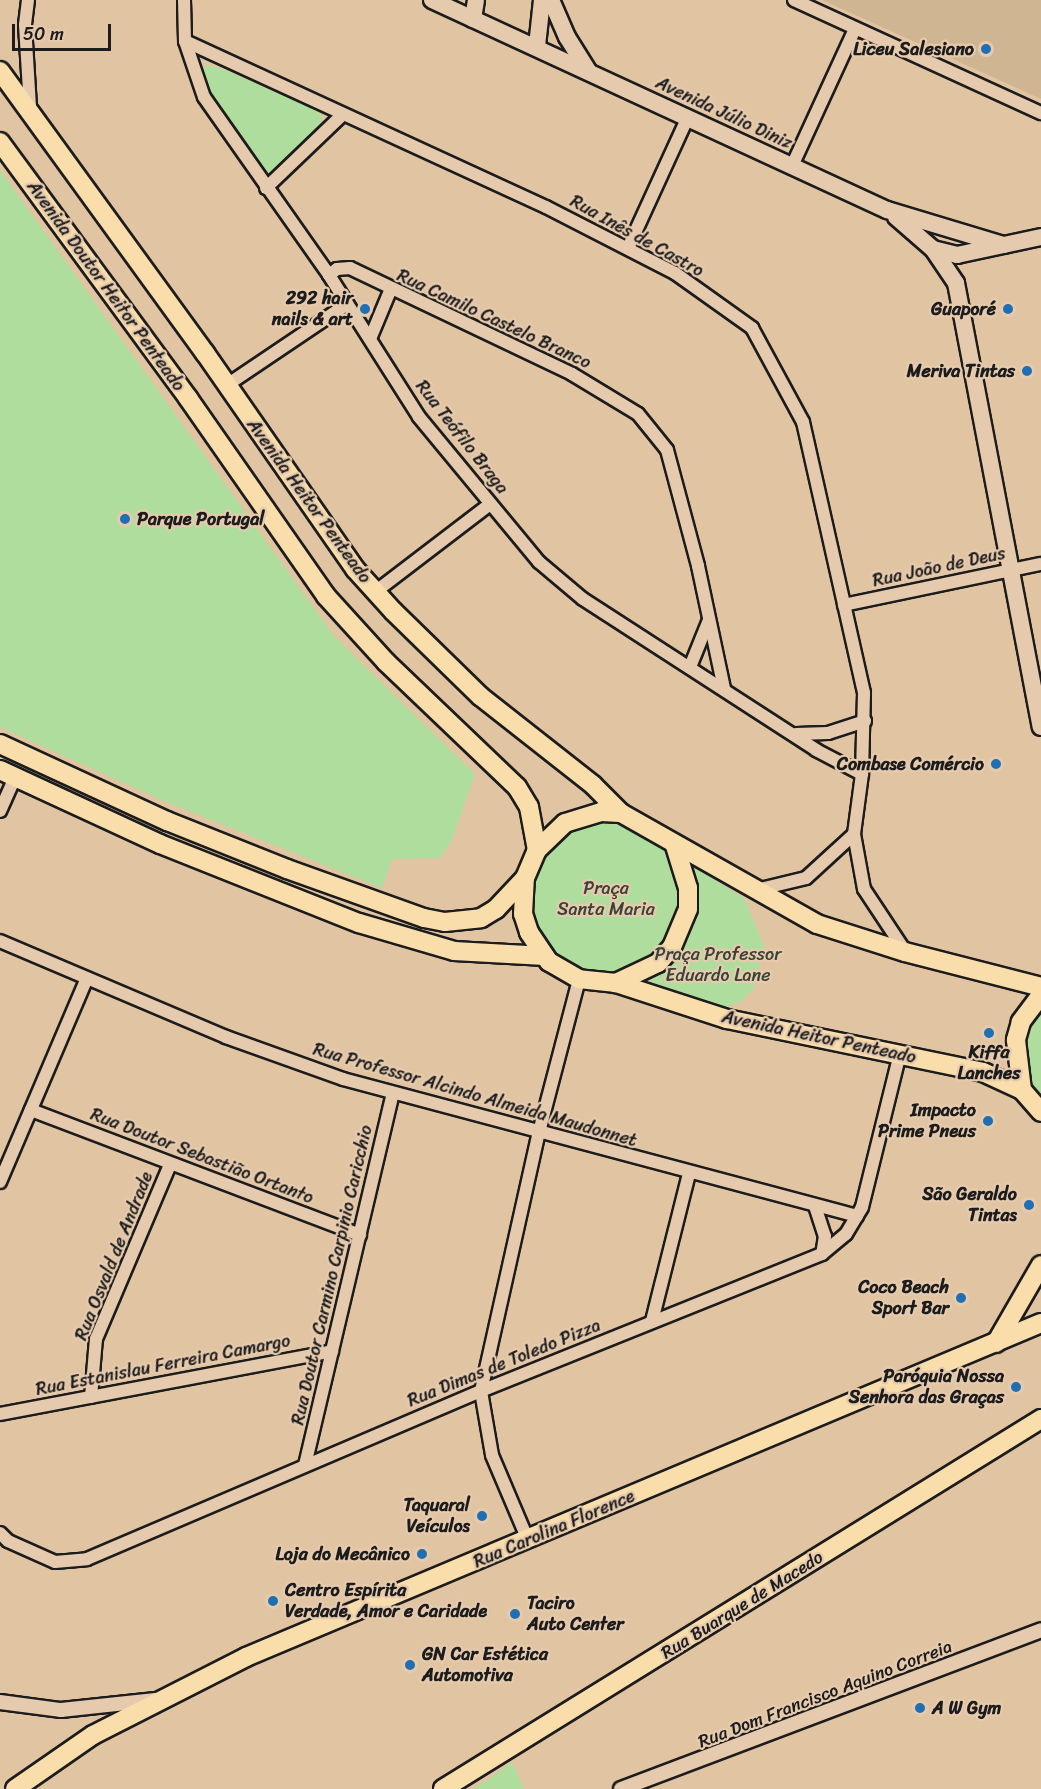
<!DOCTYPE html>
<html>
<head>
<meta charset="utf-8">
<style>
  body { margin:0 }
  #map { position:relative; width:1041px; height:1789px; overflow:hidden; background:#e1c4a2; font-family:Sriracha,sans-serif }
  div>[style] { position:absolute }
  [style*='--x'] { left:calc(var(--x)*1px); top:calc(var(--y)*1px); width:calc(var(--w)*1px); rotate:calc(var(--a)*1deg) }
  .built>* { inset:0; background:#d0b593 }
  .green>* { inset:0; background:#aedd9d }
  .round { border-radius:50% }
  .roads { filter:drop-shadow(2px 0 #1c1c1c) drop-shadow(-2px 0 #1c1c1c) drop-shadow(0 2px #1c1c1c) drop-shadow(0 -2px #1c1c1c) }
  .minor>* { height:12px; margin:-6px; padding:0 6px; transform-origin:6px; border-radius:6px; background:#e6caad }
  .tertiary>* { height:14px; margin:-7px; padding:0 7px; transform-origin:7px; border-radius:7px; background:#e6caad }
  .secondary>* { height:16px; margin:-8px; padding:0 8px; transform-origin:8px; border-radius:8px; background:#e6caad }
  .primary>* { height:18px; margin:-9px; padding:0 9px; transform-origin:9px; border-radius:9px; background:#f9deab }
  .dots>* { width:16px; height:16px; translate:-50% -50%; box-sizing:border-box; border:3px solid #e6caad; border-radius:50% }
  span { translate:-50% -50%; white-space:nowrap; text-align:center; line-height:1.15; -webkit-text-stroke:4.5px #e6caad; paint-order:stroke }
  .poi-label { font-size:18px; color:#1c1c1c; font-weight:700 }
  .right { translate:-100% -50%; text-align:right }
  .left { translate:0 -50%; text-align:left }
  .street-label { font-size:18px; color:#1c1c1c }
  .park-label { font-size:18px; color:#394336 }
  .scale { position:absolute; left:12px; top:24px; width:99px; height:27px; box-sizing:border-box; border:3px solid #1c1c1c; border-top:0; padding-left:8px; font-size:18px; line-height:21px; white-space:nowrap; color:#1c1c1c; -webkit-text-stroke:4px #e6caad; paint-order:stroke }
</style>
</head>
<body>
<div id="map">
  <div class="built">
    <div style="clip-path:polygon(822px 0,1041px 0,1041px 99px)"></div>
  </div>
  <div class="green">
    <div style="clip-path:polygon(207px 65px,223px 69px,317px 110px,322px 117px,319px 130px,271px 174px,265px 172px,203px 80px,200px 69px)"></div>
    <div style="clip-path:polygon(0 170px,334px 636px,475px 774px,452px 840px,440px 858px,392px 859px,382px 888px,166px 802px,0 727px)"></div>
    <div class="round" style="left:530px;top:823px;width:152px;height:152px"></div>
    <div style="clip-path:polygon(692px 865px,744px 898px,764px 946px,754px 988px,740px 1002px,721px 1009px,645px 985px,667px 969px,692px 932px,696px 896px)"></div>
    <div style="clip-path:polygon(1041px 1012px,1041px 1098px,1029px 1075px,1026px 1051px,1031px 1028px)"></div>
    <div style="clip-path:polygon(512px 1762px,524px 1789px,473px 1789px,489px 1779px)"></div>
  </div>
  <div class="roads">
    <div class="minor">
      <div style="--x:28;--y:0;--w:25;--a:97"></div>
      <div style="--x:25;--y:25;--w:82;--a:86.5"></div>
      <div style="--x:184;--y:0;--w:41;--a:88.6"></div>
      <div style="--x:185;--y:41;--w:59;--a:71.3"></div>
      <div style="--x:204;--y:97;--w:218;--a:54.9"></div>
      <div style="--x:329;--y:275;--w:168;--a:57.6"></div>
      <div style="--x:419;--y:417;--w:188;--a:50.4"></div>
      <div style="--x:539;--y:562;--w:57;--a:40.1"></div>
      <div style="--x:583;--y:599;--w:278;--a:32.9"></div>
      <div style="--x:816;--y:750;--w:52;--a:27.6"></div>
      <div style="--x:794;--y:0;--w:272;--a:24.6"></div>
      <div style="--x:185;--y:41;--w:397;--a:24.7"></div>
      <div style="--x:546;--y:207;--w:145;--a:27.1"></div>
      <div style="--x:675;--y:273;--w:95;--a:35.5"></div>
      <div style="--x:752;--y:328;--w:107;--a:61.5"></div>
      <div style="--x:803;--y:422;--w:278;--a:77.3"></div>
      <div style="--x:864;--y:693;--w:81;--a:91.4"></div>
      <div style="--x:862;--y:774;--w:61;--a:97.6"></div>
      <div style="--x:854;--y:834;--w:56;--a:79.7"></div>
      <div style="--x:864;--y:889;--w:74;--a:56.5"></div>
      <div style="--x:792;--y:166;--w:151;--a:-65.3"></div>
      <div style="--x:266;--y:188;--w:105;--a:-43.8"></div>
      <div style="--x:628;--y:248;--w:144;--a:-65.4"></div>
      <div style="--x:329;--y:275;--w:10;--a:-37"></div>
      <div style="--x:337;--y:269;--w:13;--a:-4"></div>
      <div style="--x:350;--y:268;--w:246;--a:25.5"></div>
      <div style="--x:572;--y:374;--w:77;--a:31.2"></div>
      <div style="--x:638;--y:414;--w:46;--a:51.1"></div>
      <div style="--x:667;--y:450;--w:120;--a:75"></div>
      <div style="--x:698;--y:566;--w:125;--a:78"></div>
      <div style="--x:370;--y:339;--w:52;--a:-67.4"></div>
      <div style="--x:227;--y:385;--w:145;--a:-34"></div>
      <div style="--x:375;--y:592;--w:145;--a:-37.4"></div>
      <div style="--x:844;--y:605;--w:201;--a:-11.8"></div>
      <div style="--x:690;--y:667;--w:51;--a:-68"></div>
      <div style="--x:796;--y:734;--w:32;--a:-2"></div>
      <div style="--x:828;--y:733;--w:39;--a:-18"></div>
      <div style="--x:0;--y:811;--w:37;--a:-66"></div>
      <div style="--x:756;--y:890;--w:51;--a:-13.5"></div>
      <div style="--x:806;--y:878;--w:65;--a:-42.5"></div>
      <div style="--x:0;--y:941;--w:246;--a:23"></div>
      <div style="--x:226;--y:1037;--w:124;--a:19.7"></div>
      <div style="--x:343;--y:1079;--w:532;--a:14.92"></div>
      <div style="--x:31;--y:1110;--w:352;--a:20.8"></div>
      <div style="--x:0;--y:1182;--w:220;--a:-66.9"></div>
      <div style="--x:815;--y:1206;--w:32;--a:72"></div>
      <div style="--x:825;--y:1236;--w:18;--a:99"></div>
      <div style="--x:652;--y:1321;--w:152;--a:-75.9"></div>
      <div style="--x:91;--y:1397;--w:58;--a:-85.1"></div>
      <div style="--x:96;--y:1339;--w:189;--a:-67"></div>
      <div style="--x:0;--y:1414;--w:338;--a:-10.7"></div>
      <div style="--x:305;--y:1465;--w:382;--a:-76.7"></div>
      <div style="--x:0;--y:1533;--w:11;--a:45"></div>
      <div style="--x:8;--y:1541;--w:51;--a:24.1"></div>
      <div style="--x:55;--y:1562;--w:32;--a:-5"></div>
      <div style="--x:87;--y:1559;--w:428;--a:-23.1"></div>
      <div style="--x:481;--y:1391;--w:367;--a:-21.9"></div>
      <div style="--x:822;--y:1254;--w:31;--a:-40"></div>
      <div style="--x:846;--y:1234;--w:31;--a:-59"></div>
      <div style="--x:862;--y:1207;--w:158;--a:-76.1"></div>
      <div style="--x:528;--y:1540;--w:92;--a:-113"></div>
      <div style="--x:492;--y:1455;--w:65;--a:-99.8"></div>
      <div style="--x:481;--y:1391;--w:265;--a:-77.4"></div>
      <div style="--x:539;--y:1132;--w:158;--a:-75.3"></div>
    </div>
    <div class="tertiary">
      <div style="--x:0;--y:1702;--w:62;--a:7.5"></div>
      <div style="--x:61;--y:1710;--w:95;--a:-6.1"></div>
      <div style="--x:621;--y:1789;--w:449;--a:-20.7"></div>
    </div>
    <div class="secondary">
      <div style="--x:432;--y:0;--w:501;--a:24.78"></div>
      <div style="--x:887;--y:210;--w:122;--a:16.7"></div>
      <div style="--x:551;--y:0;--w:40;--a:66.6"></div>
      <div style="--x:567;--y:37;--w:39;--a:58"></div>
      <div style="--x:473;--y:19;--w:19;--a:-81"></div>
      <div style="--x:537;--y:46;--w:46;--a:-83.8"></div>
      <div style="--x:896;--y:217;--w:49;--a:40.9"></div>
      <div style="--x:933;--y:249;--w:41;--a:55.9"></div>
      <div style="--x:956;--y:283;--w:452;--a:79.2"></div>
      <div style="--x:933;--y:249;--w:25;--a:14"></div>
      <div style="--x:957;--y:255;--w:86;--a:-12.1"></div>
    </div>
    <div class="primary">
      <div style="--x:0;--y:71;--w:349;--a:54"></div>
      <div style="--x:205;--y:353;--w:263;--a:55.2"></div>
      <div style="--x:355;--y:569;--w:57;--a:47.9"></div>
      <div style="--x:393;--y:611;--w:122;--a:44.3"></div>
      <div style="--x:480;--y:696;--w:144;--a:38.2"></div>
      <div style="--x:593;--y:785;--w:40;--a:45"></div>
      <div style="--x:0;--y:142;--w:318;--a:53.7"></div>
      <div style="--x:188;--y:398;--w:241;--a:55.1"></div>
      <div style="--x:326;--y:596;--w:89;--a:47.7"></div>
      <div style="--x:386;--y:662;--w:181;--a:43.7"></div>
      <div style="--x:517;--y:787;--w:23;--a:59"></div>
      <div style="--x:529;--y:807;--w:44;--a:79.5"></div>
      <div style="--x:0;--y:744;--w:184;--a:24.8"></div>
      <div style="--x:167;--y:821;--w:129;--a:21.8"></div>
      <div style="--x:287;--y:869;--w:145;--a:19.7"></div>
      <div style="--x:424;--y:918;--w:21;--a:11"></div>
      <div style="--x:445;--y:922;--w:36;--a:-6"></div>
      <div style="--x:481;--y:918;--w:17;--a:-31"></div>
      <div style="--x:496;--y:909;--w:42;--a:-46.9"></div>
      <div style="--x:0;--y:770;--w:176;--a:24.8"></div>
      <div style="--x:160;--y:844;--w:214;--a:21.7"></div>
      <div style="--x:359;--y:923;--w:99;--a:16.4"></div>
      <div style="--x:454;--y:951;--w:91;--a:3.1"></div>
      <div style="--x:675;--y:846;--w:44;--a:72.8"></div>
      <div style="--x:688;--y:888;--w:21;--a:90"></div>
      <div style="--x:688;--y:909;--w:41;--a:112.8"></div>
      <div style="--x:672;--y:947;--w:21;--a:131"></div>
      <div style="--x:658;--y:963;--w:47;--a:154.5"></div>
      <div style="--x:616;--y:983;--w:37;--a:-174"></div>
      <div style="--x:579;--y:979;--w:34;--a:-150"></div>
      <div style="--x:549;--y:962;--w:36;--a:-124"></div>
      <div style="--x:529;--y:932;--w:19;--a:-108"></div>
      <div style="--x:523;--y:914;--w:36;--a:-87"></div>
      <div style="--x:525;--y:878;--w:30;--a:-67"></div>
      <div style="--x:537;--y:850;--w:39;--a:-44"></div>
      <div style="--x:565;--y:823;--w:38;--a:-17"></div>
      <div style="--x:601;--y:812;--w:20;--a:3"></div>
      <div style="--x:621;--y:813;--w:225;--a:29.5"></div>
      <div style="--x:817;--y:924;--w:92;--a:17.7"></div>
      <div style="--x:905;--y:952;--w:140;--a:14.4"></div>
      <div style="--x:616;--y:983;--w:117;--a:18"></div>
      <div style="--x:727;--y:1019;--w:261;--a:11.7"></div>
      <div style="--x:983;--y:1072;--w:43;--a:24.8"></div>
      <div style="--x:1041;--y:995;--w:34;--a:127"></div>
      <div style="--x:1021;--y:1022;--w:19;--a:106"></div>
      <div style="--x:1016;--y:1040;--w:50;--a:83.2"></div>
      <div style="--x:1022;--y:1090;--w:29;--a:49"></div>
      <div style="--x:996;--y:1343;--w:90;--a:-60"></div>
      <div style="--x:15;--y:1789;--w:95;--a:-34.7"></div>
      <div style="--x:93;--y:1735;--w:172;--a:-27"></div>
      <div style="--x:246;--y:1657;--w:862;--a:-22.79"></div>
      <div style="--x:443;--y:1789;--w:703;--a:-31.75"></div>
    </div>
  </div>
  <div class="dots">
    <div style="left:986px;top:49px;background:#1f6fb2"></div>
    <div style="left:365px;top:309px;background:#1f6fb2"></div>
    <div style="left:1008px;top:309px;background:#1f6fb2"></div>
    <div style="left:1027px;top:371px;background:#1f6fb2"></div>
    <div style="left:125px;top:519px;background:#1f6fb2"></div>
    <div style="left:996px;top:764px;background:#1f6fb2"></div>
    <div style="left:989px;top:1033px;background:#1f6fb2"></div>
    <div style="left:988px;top:1121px;background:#1f6fb2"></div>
    <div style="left:1029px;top:1205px;background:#1f6fb2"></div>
    <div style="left:961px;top:1298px;background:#1f6fb2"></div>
    <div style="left:1016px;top:1387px;background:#1f6fb2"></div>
    <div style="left:482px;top:1516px;background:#1f6fb2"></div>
    <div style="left:422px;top:1554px;background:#1f6fb2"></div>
    <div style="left:273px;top:1601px;background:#1f6fb2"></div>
    <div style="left:515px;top:1614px;background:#1f6fb2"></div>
    <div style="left:410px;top:1665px;background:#1f6fb2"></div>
    <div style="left:920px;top:1708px;background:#1f6fb2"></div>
  </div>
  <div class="poi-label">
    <span class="right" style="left:974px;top:49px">Liceu Salesiano</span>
    <span class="right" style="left:353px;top:309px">292 hair<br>nails &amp; art</span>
    <span class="right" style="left:996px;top:309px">Guaporé</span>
    <span class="right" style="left:1015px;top:371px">Meriva Tintas</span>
    <span class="left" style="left:137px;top:519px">Parque Portugal</span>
    <span class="right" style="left:984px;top:764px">Combase Comércio</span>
    <span style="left:989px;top:1063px">Kiffa<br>Lanches</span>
    <span class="right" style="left:976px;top:1121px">Impacto<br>Prime Pneus</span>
    <span class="right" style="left:1017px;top:1205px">São Geraldo<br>Tintas</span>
    <span class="right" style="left:949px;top:1298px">Coco Beach<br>Sport Bar</span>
    <span class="right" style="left:1004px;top:1387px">Paróquia Nossa<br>Senhora das Graças</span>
    <span class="right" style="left:470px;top:1516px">Taquaral<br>Veículos</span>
    <span class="right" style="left:410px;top:1554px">Loja do Mecânico</span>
    <span class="left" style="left:285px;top:1601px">Centro Espírita<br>Verdade, Amor e Caridade</span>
    <span class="left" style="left:527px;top:1614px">Taciro<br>Auto Center</span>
    <span class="left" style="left:422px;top:1665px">GN Car Estética<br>Automotiva</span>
    <span class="left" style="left:932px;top:1708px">A W Gym</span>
  </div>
  <div class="street-label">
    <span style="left:724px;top:113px;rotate:25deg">Avenida Júlio Diniz</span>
    <span style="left:637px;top:236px;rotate:29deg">Rua Inês de Castro</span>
    <span style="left:106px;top:286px;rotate:54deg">Avenida Doutor Heitor Penteado</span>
    <span style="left:494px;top:319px;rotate:25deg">Rua Camilo Castelo Branco</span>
    <span style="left:462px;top:437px;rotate:52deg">Rua Teófilo Braga</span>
    <span style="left:309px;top:501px;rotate:54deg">Avenida Heitor Penteado</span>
    <span style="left:939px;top:567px;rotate:-12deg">Rua João de Deus</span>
    <span style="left:819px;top:1037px;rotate:12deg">Avenida Heitor Penteado</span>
    <span style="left:475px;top:1095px;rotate:16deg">Rua Professor Alcindo Almeida Maudonnet</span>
    <span style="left:202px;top:1156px;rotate:21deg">Rua Doutor Sebastião Ortanto</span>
    <span style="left:114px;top:1256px;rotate:-68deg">Rua Osvald de Andrade</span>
    <span style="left:332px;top:1275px;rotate:-77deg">Rua Doutor Carmino Carpinio Caricchio</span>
    <span style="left:504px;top:1363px;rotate:-22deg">Rua Dimas de Toledo Pizza</span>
    <span style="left:163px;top:1365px;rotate:-11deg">Rua Estanislau Ferreira Camargo</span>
    <span style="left:554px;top:1529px;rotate:-23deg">Rua Carolina Florence</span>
    <span style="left:742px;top:1605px;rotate:-32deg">Rua Buarque de Macedo</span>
    <span style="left:825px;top:1694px;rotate:-21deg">Rua Dom Francisco Aquino Correia</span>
  </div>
  <div class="park-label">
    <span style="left:606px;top:899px">Praça<br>Santa Maria</span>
    <span style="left:718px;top:965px">Praça Professor<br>Eduardo Lane</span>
  </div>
  <div class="scale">50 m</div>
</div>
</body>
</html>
